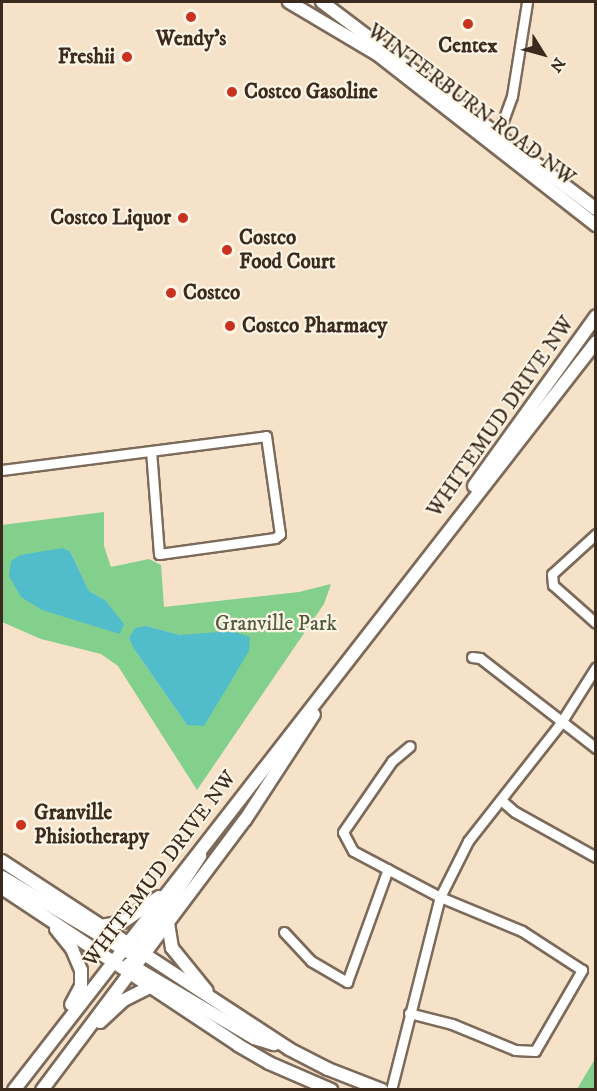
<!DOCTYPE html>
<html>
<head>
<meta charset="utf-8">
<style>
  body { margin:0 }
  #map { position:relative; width:597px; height:1091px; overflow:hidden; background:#f6e2c8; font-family:"IM FELL DW Pica",serif }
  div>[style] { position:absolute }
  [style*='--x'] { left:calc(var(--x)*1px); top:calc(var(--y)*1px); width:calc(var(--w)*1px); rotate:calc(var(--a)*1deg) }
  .green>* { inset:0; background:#83cf8c }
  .water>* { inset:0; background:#51bdcb }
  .roads { filter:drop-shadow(2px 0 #7c6a5a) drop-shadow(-2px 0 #7c6a5a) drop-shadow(0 2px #7c6a5a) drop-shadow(0 -2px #7c6a5a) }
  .minor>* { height:9px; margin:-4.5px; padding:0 4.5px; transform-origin:4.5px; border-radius:4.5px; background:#fff }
  .major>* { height:12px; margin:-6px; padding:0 6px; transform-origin:6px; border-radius:6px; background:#fff }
  .dots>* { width:16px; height:16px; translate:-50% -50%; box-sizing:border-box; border:3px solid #fcf5e5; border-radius:50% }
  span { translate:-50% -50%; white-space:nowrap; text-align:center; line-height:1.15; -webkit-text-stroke:4.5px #fcf5e5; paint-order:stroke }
  .poi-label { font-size:21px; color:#3b2a1e; font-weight:700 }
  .right { translate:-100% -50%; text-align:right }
  .left { translate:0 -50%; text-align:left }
  .street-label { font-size:21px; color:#3b2a1e }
  .park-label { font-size:21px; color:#515c3f }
  .frame { position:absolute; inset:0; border:3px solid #3b2a1e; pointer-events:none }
  .north { position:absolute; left:513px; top:24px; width:60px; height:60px; -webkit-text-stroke:4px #fcf5e5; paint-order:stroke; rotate:127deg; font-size:16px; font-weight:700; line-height:24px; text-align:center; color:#3b2a1e }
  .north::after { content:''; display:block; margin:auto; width:21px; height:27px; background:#3b2a1e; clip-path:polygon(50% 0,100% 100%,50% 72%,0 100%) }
</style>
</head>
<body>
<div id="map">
  <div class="green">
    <div style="clip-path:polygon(evenodd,104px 512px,104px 546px,111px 567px,149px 559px,161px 565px,164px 607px,299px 592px,331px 584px,324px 604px,197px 790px,118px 666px,101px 654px,41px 639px,2px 622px,2px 525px,104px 512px,63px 548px,70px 551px,89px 591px,105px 600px,120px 633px,111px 628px,63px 548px,104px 512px,147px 626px,180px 635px,187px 725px,134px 649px,147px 626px)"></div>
    <div style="clip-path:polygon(595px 1059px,595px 1089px,577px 1089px)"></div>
  </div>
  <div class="water">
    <div style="clip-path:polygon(63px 548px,70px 551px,89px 591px,105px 600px,124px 624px,120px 634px,42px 610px,21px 597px,9px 576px,11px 561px,20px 555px)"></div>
    <div style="clip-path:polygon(147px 626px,180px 635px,231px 631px,250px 637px,249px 651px,204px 726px,187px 725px,134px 649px,129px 638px,135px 628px)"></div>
  </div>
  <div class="roads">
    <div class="minor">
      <div style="--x:496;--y:140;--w:47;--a:-70"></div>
      <div style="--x:512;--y:96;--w:95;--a:-80.9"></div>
      <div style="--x:2;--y:470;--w:266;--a:-7.3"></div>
      <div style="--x:266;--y:436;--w:99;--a:81.9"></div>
      <div style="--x:280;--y:534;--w:6;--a:141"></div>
      <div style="--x:275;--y:538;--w:117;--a:172.1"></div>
      <div style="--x:159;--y:554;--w:103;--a:-94.4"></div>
      <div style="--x:596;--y:534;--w:59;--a:137.7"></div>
      <div style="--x:552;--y:574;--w:11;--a:85"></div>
      <div style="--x:553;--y:585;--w:57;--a:41.5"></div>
      <div style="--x:472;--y:657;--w:8;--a:7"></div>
      <div style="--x:480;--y:658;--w:147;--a:37.8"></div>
      <div style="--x:501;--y:800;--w:18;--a:41"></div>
      <div style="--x:515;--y:812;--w:93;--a:29.1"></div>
      <div style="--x:284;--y:932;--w:40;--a:47"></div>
      <div style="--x:311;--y:961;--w:42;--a:30.3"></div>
      <div style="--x:347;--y:982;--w:120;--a:-70.1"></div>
      <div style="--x:409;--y:1013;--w:44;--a:14.3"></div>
      <div style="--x:452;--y:1024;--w:68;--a:22.4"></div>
      <div style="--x:515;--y:1050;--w:20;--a:3"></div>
      <div style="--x:535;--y:1051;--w:94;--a:-59.9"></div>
      <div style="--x:582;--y:970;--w:72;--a:-147"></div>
      <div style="--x:522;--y:931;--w:89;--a:-157.5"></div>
      <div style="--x:440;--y:897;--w:98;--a:-152.1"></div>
      <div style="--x:353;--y:851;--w:21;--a:-118"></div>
      <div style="--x:343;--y:832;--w:86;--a:-55.4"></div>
      <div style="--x:392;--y:761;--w:23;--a:-40"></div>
      <div style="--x:391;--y:1090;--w:199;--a:-75.8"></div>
      <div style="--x:440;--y:897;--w:63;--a:-63.4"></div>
      <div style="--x:468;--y:841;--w:149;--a:-51.8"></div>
      <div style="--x:560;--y:724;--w:67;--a:-57.7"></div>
    </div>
    <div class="major">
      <div style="--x:289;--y:2;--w:102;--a:30.6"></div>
      <div style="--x:377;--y:54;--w:278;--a:38"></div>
      <div style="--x:322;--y:2;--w:343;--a:37.1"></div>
      <div style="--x:474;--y:486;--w:209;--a:-54.3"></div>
      <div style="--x:2;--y:861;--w:343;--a:33.2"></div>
      <div style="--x:289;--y:1049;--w:44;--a:27.1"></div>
      <div style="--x:328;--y:1069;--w:58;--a:21.3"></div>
      <div style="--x:2;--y:877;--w:149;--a:30.7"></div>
      <div style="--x:2;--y:888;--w:283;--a:33.6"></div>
      <div style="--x:238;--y:1045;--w:36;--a:30"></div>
      <div style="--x:269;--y:1063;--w:68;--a:23.5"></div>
      <div style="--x:168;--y:923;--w:25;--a:81"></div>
      <div style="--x:172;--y:948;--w:55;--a:50.9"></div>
      <div style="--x:101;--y:926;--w:22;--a:-10"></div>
      <div style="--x:123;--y:922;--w:44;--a:-34.8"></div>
      <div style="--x:56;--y:929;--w:26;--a:51"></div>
      <div style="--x:72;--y:949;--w:23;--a:67"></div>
      <div style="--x:81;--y:970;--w:16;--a:90"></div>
      <div style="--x:81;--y:986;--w:21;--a:118"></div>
      <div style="--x:134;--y:957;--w:121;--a:-56.8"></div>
      <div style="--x:129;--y:964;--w:145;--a:30.6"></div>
      <div style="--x:254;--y:1038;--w:21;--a:17"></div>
      <div style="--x:100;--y:1022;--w:33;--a:-43"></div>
      <div style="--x:124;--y:1000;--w:29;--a:-27"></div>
      <div style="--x:14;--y:1090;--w:948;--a:-52.11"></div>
      <div style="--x:42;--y:1090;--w:338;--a:-53.1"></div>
      <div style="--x:245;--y:820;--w:126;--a:-56.9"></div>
    </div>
  </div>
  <div class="dots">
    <div style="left:191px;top:17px;background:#c8321e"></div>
    <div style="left:468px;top:24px;background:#c8321e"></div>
    <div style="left:127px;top:57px;background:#c8321e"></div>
    <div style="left:232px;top:92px;background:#c8321e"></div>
    <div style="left:183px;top:218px;background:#c8321e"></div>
    <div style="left:227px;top:250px;background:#c8321e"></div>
    <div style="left:171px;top:293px;background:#c8321e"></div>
    <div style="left:230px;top:326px;background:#c8321e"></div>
    <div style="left:21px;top:825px;background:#c8321e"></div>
  </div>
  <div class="poi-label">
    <span style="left:191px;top:39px">Wendy's</span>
    <span style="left:468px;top:46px">Centex</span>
    <span class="right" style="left:115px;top:57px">Freshii</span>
    <span class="left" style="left:244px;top:92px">Costco Gasoline</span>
    <span class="right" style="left:171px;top:218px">Costco Liquor</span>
    <span class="left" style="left:239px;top:250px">Costco<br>Food Court</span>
    <span class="left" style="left:183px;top:293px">Costco</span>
    <span class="left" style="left:242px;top:326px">Costco Pharmacy</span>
    <span class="left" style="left:34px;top:825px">Granville<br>Phisiotherapy</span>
  </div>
  <div class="street-label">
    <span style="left:471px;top:105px;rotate:37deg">WINTERBURN ROAD NW</span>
    <span style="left:501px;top:417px;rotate:-55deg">WHITEMUD DRIVE NW</span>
    <span style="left:160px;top:869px;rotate:-53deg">WHITEMUD DRIVE NW</span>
  </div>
  <div class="park-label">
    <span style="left:276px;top:624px">Granville Park</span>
  </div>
  <div class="frame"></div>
  <div class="north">N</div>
</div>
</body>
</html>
